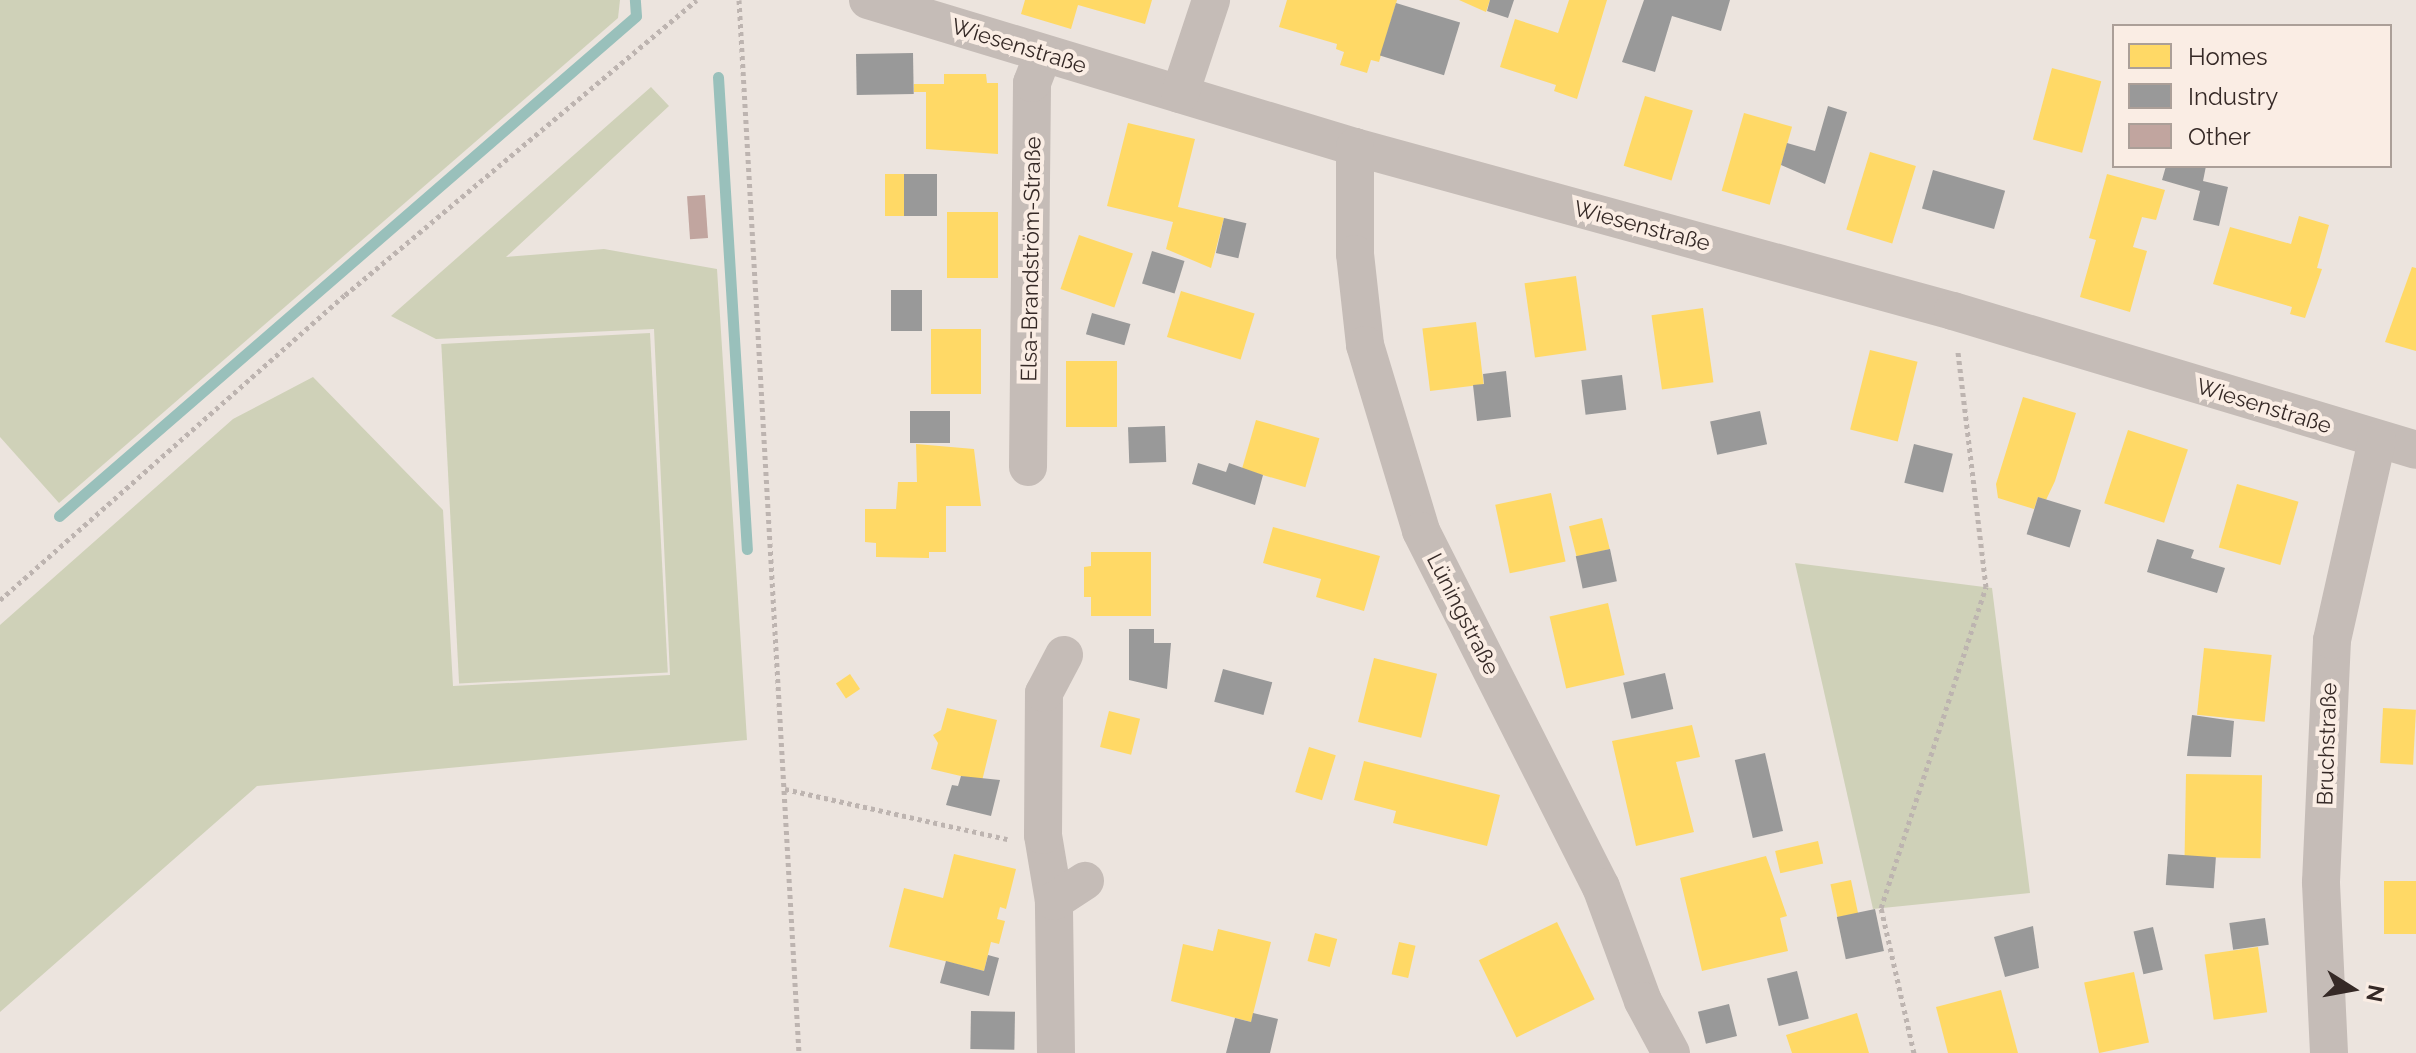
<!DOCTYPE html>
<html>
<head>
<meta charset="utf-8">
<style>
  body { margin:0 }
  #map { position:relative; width:2416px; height:1053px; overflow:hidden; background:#ece4de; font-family:Raleway,sans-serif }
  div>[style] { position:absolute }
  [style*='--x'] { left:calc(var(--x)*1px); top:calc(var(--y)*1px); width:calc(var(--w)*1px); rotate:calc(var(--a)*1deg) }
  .green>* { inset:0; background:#cfd1b8; transform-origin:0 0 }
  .homes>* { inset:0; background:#ffd966; transform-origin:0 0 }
  .industry>* { inset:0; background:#999; transform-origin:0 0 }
  .stream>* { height:11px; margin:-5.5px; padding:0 5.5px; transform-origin:5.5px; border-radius:5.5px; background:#99c0bb }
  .building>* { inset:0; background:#c1a59f; transform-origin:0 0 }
  .path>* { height:5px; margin-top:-2.5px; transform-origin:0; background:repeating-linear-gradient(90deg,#bdb4b0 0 4px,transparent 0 8px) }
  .street>* { height:38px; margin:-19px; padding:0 19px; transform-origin:19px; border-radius:19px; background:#c5bcb7 }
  span { translate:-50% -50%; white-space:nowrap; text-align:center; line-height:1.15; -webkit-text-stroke:8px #faede4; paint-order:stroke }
  .street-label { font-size:22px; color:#352926 }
  .legend { position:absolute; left:2112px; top:24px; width:280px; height:144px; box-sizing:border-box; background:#faede4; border:2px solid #ab9f98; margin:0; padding:10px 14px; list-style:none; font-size:24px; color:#352926 }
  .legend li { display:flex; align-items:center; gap:16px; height:40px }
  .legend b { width:40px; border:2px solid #ab9f98 }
  .north { position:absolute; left:2312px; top:949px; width:80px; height:80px; -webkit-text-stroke:6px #faede4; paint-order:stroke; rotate:101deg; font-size:22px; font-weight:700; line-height:32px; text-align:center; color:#352926 }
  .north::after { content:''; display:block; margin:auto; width:28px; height:36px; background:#352926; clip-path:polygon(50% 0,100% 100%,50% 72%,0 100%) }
</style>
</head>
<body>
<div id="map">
  <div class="green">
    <div style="clip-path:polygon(0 0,620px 0,618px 18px,59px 503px,0 437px)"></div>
    <div style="clip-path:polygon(651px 87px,669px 106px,506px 257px,604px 249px,717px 269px,747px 740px,257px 786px,0 1012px,0 625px,233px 419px,313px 377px,443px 510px,453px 686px,670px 675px,654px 329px,436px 339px,391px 316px)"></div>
    <div style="left:650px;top:333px;width:340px;height:209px;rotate:87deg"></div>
    <div style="clip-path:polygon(1795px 563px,1992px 588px,2030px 893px,1873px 909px)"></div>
  </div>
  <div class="homes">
    <div style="clip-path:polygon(1025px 0,1152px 0,1145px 24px,1078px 5px,1071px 29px,1021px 14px)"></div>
    <div style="clip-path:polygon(1287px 0,1397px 0,1379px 62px,1371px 60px,1367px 73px,1340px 65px,1344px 52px,1336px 49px,1337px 44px,1279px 27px)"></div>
    <div style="clip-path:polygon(1459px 0,1490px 0,1486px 12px)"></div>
    <div style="clip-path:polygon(1569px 0,1607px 0,1577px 99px,1554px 91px,1556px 85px,1500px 67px,1515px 19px,1558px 33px)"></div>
    <div style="left:2052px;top:68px;width:51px;height:74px;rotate:15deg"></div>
    <div style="clip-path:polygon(944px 74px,986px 74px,987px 83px,998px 83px,998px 154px,926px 149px,926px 92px,914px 92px,914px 84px,944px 84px)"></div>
    <div style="left:1645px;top:96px;width:50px;height:73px;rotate:17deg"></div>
    <div style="left:1744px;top:113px;width:50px;height:81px;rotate:16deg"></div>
    <div style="clip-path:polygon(1128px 123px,1195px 139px,1178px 207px,1224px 218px,1211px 268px,1166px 249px,1173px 222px,1107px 206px)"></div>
    <div style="left:1870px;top:152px;width:48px;height:81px;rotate:17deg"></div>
    <div style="left:885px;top:174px;width:19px;height:42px"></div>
    <div style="clip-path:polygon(2107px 174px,2165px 190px,2156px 220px,2142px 217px,2133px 247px,2147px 251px,2130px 312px,2080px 297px,2096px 240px,2089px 238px)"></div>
    <div style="left:947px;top:212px;width:51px;height:66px"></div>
    <div style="clip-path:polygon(2299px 216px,2329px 225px,2317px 268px,2322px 269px,2305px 318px,2290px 314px,2292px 307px,2213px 284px,2230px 227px,2291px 244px)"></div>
    <div style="left:1079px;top:235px;width:57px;height:57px;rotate:19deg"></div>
    <div style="clip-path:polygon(2412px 267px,2416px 268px,2416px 351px,2385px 342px)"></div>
    <div style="left:1576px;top:276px;width:75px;height:52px;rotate:82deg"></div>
    <div style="left:1181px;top:291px;width:77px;height:48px;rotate:17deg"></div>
    <div style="left:1703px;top:308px;width:75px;height:52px;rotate:82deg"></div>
    <div style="left:1476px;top:322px;width:63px;height:54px;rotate:83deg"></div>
    <div style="left:931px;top:329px;width:50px;height:65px"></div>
    <div style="left:1870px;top:350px;width:49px;height:82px;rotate:14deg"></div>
    <div style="left:1066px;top:361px;width:51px;height:66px"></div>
    <div style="clip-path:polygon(2023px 397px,2076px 413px,2055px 481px,2046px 500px,2038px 497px,2034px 509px,1998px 498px,1996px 484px)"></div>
    <div style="left:1256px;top:420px;width:66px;height:51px;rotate:16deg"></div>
    <div style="left:2128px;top:430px;width:63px;height:77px;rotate:18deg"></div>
    <div style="clip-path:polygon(916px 444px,974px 449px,981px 506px,946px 506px,946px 552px,929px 552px,929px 558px,876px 557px,876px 543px,865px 542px,865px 509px,896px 509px,898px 482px,917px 482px)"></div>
    <div style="left:2237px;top:484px;width:64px;height:66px;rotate:16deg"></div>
    <div style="left:1551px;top:493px;width:70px;height:57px;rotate:78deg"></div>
    <div style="left:1602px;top:518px;width:32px;height:34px;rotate:76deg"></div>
    <div style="clip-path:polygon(1273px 527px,1380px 556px,1364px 611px,1316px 597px,1321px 579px,1263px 563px)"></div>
    <div style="clip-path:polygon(1091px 552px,1151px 552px,1151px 616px,1091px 616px,1091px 597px,1084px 597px,1084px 567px,1091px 566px)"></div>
    <div style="left:1608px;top:603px;width:74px;height:60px;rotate:77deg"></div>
    <div style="left:2204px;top:648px;width:68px;height:67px;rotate:6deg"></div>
    <div style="left:1374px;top:658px;width:65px;height:66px;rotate:14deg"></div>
    <div style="left:850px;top:674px;width:18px;height:17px;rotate:56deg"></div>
    <div style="clip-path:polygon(947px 708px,997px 720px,982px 781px,931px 769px,938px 743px,933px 735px,941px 730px)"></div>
    <div style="left:2383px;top:708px;width:33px;height:55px;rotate:3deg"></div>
    <div style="left:1109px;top:711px;width:32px;height:37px;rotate:14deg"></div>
    <div style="clip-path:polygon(1692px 725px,1700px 757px,1676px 762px,1694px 832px,1636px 846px,1612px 741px)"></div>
    <div style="left:1309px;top:747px;width:28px;height:47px;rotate:17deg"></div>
    <div style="clip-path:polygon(1364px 761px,1500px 795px,1487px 846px,1393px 823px,1396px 811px,1354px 800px)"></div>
    <div style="left:2186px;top:774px;width:76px;height:83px;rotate:1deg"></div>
    <div style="left:1818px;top:841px;width:23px;height:44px;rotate:77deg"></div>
    <div style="clip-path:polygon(954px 854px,1016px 869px,1006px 909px,1000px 907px,997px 919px,1005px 921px,999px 944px,991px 942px,984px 971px,889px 947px,904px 888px,943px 898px)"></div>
    <div style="clip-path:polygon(1766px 856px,1787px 916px,1780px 918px,1788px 951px,1702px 971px,1680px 878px)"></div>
    <div style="left:1851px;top:880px;width:34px;height:21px;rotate:78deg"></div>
    <div style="left:2416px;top:881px;width:53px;height:32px;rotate:90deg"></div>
    <div style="left:1557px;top:922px;width:86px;height:87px;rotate:64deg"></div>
    <div style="clip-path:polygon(1218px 929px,1271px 942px,1251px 1022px,1171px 1001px,1183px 944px,1213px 951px)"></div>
    <div style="left:1315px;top:933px;width:23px;height:29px;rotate:15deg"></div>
    <div style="left:1399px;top:942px;width:17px;height:33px;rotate:13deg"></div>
    <div style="left:2258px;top:947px;width:66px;height:54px;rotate:82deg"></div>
    <div style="left:2134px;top:972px;width:72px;height:51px;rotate:78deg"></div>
    <div style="clip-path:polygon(2001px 990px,2018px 1053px,1948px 1053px,1936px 1007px)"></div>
    <div style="clip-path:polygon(1857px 1013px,1869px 1053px,1792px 1053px,1786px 1035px)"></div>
  </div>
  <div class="industry">
    <div style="clip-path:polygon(1490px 0,1514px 0,1508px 18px,1487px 11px)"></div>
    <div style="clip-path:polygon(1644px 0,1730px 0,1721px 31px,1672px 16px,1655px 72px,1622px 62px)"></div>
    <div style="left:1396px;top:3px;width:67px;height:55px;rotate:17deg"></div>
    <div style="left:913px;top:53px;width:41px;height:57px;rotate:89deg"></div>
    <div style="clip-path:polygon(1828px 106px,1847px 112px,1825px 184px,1781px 165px,1787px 143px,1815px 151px)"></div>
    <div style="clip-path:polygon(2166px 166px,2206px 166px,2203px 181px,2228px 187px,2219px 226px,2193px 220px,2200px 191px,2162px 180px)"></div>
    <div style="left:1933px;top:170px;width:75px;height:40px;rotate:16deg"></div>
    <div style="left:904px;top:174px;width:33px;height:42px"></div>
    <div style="left:1224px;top:218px;width:23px;height:36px;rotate:13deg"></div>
    <div style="left:1152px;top:251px;width:34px;height:34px;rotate:17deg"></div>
    <div style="left:891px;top:290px;width:31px;height:41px"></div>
    <div style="left:1092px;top:313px;width:40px;height:22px;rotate:16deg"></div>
    <div style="clip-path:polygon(1506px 371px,1511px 417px,1477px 421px,1473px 385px,1484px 384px,1483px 374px)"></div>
    <div style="left:1622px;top:375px;width:35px;height:41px;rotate:83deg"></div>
    <div style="left:910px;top:411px;width:40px;height:32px"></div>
    <div style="left:1760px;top:411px;width:34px;height:51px;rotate:78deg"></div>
    <div style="left:1165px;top:426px;width:36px;height:37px;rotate:88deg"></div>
    <div style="left:1914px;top:444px;width:40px;height:40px;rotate:14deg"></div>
    <div style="clip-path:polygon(1198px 463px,1226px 472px,1229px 463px,1263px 475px,1255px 505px,1192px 484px)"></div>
    <div style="left:2038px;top:497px;width:45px;height:39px;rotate:17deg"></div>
    <div style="clip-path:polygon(2157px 539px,2194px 550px,2191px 558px,2225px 568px,2217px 593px,2147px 572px)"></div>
    <div style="left:1610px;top:549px;width:33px;height:35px;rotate:78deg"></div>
    <div style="clip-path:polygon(1129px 629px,1154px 629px,1154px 643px,1171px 643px,1167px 689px,1129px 680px)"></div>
    <div style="left:1223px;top:669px;width:51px;height:34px;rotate:15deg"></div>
    <div style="left:1665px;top:673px;width:37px;height:43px;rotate:77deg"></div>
    <div style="clip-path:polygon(2192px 715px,2234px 721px,2231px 757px,2187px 756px)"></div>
    <div style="left:1765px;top:753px;width:80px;height:31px;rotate:77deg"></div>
    <div style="clip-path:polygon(961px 776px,1000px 780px,991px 816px,946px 805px,952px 785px,958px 786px)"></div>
    <div style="left:2168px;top:854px;width:48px;height:31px;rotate:4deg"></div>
    <div style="left:1875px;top:909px;width:43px;height:39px;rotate:78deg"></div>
    <div style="left:2265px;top:918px;width:27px;height:36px;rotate:82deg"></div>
    <div style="clip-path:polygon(2033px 926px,2039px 968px,2005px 977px,1994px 937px)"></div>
    <div style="left:2153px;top:927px;width:44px;height:20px;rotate:77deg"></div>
    <div style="clip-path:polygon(988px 955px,999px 958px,989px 996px,940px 983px,946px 961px,984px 971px)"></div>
    <div style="left:1797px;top:971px;width:49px;height:31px;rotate:76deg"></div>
    <div style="left:1729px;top:1004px;width:33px;height:32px;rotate:76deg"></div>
    <div style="left:971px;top:1011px;width:44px;height:38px;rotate:1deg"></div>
    <div style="clip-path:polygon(1253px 1013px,1278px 1019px,1270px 1053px,1226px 1053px,1235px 1018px,1251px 1022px)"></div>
  </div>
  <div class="stream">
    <div style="--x:718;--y:77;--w:473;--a:86.5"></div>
    <div style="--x:59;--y:516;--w:763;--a:-40.91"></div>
    <div style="--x:636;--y:16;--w:16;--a:-94"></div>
  </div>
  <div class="building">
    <div style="left:705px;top:195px;width:43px;height:18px;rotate:86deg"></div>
  </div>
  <div class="path">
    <div style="--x:739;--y:0;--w:1055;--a:86.74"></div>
    <div style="--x:0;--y:600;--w:460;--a:-41.5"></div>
    <div style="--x:345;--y:295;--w:459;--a:-40"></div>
    <div style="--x:785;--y:789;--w:228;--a:12.7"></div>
    <div style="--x:1914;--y:1053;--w:149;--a:-102.8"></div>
    <div style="--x:1881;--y:908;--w:338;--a:-71.9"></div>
    <div style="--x:1986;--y:587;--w:237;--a:-96.8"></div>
  </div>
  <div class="street">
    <div style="--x:868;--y:0;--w:509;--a:16.8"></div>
    <div style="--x:1355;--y:147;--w:620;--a:15.34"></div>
    <div style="--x:1953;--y:311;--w:483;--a:16.7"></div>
    <div style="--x:1180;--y:94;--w:99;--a:-71.7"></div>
    <div style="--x:1355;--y:147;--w:107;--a:90"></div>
    <div style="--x:1355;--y:254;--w:92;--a:83.7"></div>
    <div style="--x:1365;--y:345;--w:194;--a:73.2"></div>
    <div style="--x:1421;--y:531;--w:399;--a:63.2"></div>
    <div style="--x:1601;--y:887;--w:121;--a:69.8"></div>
    <div style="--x:1643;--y:1001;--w:59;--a:61.7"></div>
    <div style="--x:1028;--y:467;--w:384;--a:-89.4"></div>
    <div style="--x:1032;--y:83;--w:31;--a:-69"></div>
    <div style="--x:1054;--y:901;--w:67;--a:-99.5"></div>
    <div style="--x:1043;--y:835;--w:142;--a:-89.6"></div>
    <div style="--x:1044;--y:693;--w:43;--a:-62.2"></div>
    <div style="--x:1056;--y:1053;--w:152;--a:-90.8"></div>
    <div style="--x:1054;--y:901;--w:37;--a:-33"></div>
    <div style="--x:2329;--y:1053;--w:171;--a:-92.7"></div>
    <div style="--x:2321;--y:882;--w:242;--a:-87.4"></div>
    <div style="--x:2332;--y:640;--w:205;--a:-77.3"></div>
  </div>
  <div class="street-label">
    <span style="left:1019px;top:46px;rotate:17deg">Wiesenstraße</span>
    <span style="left:1642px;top:226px;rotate:15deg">Wiesenstraße</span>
    <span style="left:1031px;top:259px;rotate:-89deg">Elsa-Brandström-Straße</span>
    <span style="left:2264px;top:406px;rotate:17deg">Wiesenstraße</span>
    <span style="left:1463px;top:614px;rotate:63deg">Lüningstraße</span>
    <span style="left:2327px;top:744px;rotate:-88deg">Bruchstraße</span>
  </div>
  <ul class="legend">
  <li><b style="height:22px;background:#ffd966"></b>Homes</li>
  <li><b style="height:22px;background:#999"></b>Industry</li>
  <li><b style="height:22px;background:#c1a59f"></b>Other</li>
  </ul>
  <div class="north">N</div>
</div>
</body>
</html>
